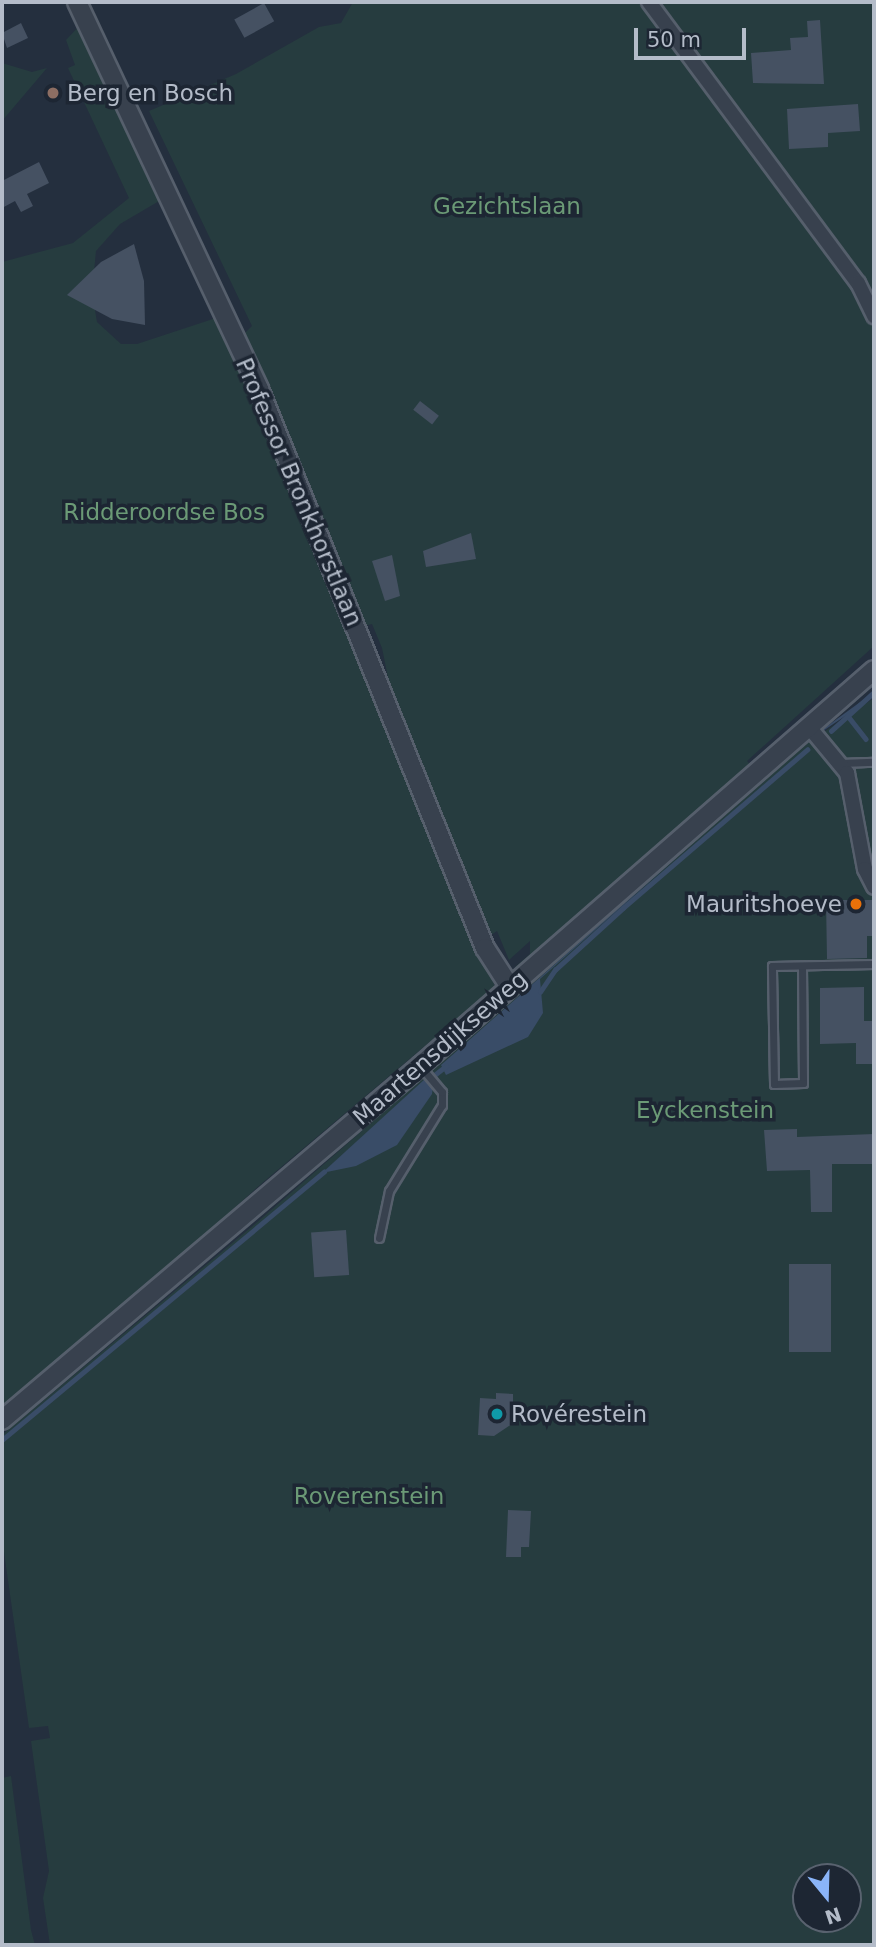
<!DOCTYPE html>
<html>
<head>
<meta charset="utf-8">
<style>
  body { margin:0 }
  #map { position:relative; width:876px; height:1947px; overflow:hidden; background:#242f3e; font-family:"DejaVu Sans",sans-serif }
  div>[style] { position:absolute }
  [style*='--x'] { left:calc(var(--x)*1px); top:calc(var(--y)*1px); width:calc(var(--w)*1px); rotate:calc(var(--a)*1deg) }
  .green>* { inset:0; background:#263c3f }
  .water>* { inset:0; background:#394c67 }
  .stream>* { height:4.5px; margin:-2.25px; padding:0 2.25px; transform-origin:2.25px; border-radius:2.25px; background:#394c67 }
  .building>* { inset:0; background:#455162; transform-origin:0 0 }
  .roads { filter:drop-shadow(2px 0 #565f6c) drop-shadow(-2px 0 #565f6c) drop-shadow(0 2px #565f6c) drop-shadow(0 -2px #565f6c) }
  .service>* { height:7px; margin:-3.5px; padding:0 3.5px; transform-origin:3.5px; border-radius:3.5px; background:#38414e }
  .minor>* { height:14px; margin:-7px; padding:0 7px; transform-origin:7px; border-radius:7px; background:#38414e }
  .tertiary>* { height:18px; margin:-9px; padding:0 9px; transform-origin:9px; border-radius:9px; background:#38414e }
  .dots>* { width:19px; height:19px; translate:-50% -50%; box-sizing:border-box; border:4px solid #1d2633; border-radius:50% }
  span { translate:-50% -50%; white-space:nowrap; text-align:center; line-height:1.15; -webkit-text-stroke:7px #1d2633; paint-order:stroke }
  .poi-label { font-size:23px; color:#b4bcc9 }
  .left { translate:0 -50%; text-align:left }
  .right { translate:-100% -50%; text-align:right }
  .park-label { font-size:23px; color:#6b9a76 }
  .street-label { font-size:23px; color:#b4bcc9 }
  .frame { position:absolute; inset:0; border:4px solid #b4bcc9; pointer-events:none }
  .north { position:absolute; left:792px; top:1863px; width:70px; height:70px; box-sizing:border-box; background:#1d2633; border:2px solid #59626f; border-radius:50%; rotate:161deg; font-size:19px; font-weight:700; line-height:28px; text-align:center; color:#b4bcc9 }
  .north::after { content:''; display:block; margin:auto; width:24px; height:32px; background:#8ab4f8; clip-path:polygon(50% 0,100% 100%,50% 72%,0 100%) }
  .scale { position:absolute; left:634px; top:28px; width:112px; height:32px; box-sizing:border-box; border:4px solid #b4bcc9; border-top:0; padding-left:9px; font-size:21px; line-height:24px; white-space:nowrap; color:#b4bcc9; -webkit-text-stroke:5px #1d2633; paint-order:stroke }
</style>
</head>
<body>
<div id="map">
  <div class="green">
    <div style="clip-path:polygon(evenodd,353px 2px,874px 2px,874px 646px,747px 761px,761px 777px,522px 985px,515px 967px,530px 954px,530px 941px,509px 960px,497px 931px,478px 944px,495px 987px,261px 1184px,179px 1258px,180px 1266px,2px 1413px,2px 262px,73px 243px,129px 198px,68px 68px,75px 65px,66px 40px,82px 23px,166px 197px,120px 224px,96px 251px,92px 292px,97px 322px,121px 344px,137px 344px,222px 316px,235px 343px,252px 326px,149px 111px,236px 74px,319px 27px,341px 23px,353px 2px,372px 624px,382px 648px,404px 756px,352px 629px,372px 624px)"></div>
    <div style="clip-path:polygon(2px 63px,32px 72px,47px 68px,2px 121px)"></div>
    <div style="clip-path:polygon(evenodd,874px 698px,874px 1945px,50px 1945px,43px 1898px,49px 1871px,31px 1741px,50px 1738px,48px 1726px,29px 1728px,2px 1538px,2px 1435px,255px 1224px,809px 742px,874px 698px,806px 1877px,848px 1877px,848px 1919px,806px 1919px,806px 1877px)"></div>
    <div style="clip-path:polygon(11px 1776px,31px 1930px,35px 1945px,2px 1945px,2px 1778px)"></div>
  </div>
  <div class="water">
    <div style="clip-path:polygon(874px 692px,866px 702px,808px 741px,540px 979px,543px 1013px,528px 1037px,446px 1075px,441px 1065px,808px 740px)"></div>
    <div style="clip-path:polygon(426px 1078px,433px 1086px,432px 1094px,397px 1145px,356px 1166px,322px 1173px)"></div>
  </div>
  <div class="stream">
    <div style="--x:848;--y:716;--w:29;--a:52"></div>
    <div style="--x:831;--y:731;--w:58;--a:-42.2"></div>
    <div style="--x:540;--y:992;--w:27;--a:-56"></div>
    <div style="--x:555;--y:970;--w:92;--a:-42.4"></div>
    <div style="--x:623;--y:908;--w:243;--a:-40.7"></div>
    <div style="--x:428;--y:1080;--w:23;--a:-38"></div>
    <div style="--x:2;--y:1440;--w:419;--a:-39.8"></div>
  </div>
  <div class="building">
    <div style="left:264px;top:3px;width:21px;height:34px;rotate:61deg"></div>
    <div style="clip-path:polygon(820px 20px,824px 84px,753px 83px,751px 53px,791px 50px,790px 38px,808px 37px,807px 21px)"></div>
    <div style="clip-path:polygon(21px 23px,28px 38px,7px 48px,2px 33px)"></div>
    <div style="clip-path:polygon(858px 104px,860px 131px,828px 133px,828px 147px,789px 149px,787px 109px)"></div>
    <div style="clip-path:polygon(39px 162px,49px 183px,27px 194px,33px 206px,21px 212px,15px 201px,2px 208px,2px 181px)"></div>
    <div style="clip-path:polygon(134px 244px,144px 281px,145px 325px,112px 319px,67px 295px,101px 262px)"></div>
    <div style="left:420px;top:401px;width:24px;height:11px;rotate:38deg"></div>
    <div style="clip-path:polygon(471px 533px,476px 559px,426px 567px,423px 551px)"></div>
    <div style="clip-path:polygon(392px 555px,400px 596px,385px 601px,372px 561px)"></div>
    <div style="clip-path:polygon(826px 900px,874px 900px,874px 936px,867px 936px,867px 958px,827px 959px)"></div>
    <div style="clip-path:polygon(864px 987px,864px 1021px,874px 1021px,874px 1064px,856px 1064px,856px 1043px,820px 1044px,820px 988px)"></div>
    <div style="clip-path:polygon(797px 1129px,797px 1137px,874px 1134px,874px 1164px,832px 1164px,832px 1212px,811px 1212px,810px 1170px,767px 1171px,764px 1130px)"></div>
    <div style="left:346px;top:1230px;width:45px;height:35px;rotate:86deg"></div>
    <div style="left:789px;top:1264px;width:42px;height:88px"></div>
    <div style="clip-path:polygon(496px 1393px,513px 1394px,513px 1413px,521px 1418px,494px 1436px,478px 1435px,480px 1398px,496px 1399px)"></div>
    <div style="clip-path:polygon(508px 1510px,531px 1511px,529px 1547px,521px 1547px,521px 1557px,506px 1557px)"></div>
  </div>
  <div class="roads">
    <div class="service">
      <div style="--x:841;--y:763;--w:33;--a:-2"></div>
      <div style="--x:802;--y:966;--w:117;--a:89.5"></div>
      <div style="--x:803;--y:1083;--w:29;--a:178"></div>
      <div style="--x:774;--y:1084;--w:118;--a:-91"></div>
      <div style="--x:772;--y:966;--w:102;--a:-1.1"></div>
      <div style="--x:379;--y:1238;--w:48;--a:-78"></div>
      <div style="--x:389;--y:1191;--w:101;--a:-58.4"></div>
      <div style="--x:442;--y:1105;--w:13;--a:-90"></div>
      <div style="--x:442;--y:1092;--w:33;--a:-130"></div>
    </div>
    <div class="minor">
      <div style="--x:649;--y:2;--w:350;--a:53.4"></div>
      <div style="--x:858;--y:283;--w:37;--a:64"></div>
      <div style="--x:809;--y:727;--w:60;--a:50.4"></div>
      <div style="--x:847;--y:773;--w:98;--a:79.4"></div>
      <div style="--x:865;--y:869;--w:20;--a:63"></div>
    </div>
    <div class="tertiary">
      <div style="--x:77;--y:2;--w:428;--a:64.8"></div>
      <div style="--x:259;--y:389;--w:603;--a:67.99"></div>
      <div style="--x:485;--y:948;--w:46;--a:57.3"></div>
      <div style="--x:2;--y:1420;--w:548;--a:-40.26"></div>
      <div style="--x:420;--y:1066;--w:602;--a:-41.1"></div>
    </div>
  </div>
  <div class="dots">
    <div style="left:53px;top:93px;background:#8d6e63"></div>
    <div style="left:856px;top:904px;background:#e8710a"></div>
    <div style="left:497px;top:1414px;background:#0f9aa8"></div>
  </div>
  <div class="poi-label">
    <span class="left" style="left:67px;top:93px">Berg en Bosch</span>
    <span class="right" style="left:842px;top:904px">Mauritshoeve</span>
    <span class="left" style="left:511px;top:1414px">Rovérestein</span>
  </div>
  <div class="park-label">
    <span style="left:507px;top:206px">Gezichtslaan</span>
    <span style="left:164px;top:512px">Ridderoordse Bos</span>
    <span style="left:705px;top:1110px">Eyckenstein</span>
    <span style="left:369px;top:1496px">Roverenstein</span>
  </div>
  <div class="street-label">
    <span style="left:299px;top:492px;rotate:67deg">Professor Bronkhorstlaan</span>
    <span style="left:440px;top:1048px;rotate:-41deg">Maartensdijkseweg</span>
  </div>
  <div class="frame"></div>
  <div class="north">N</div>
  <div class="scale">50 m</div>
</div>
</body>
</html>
